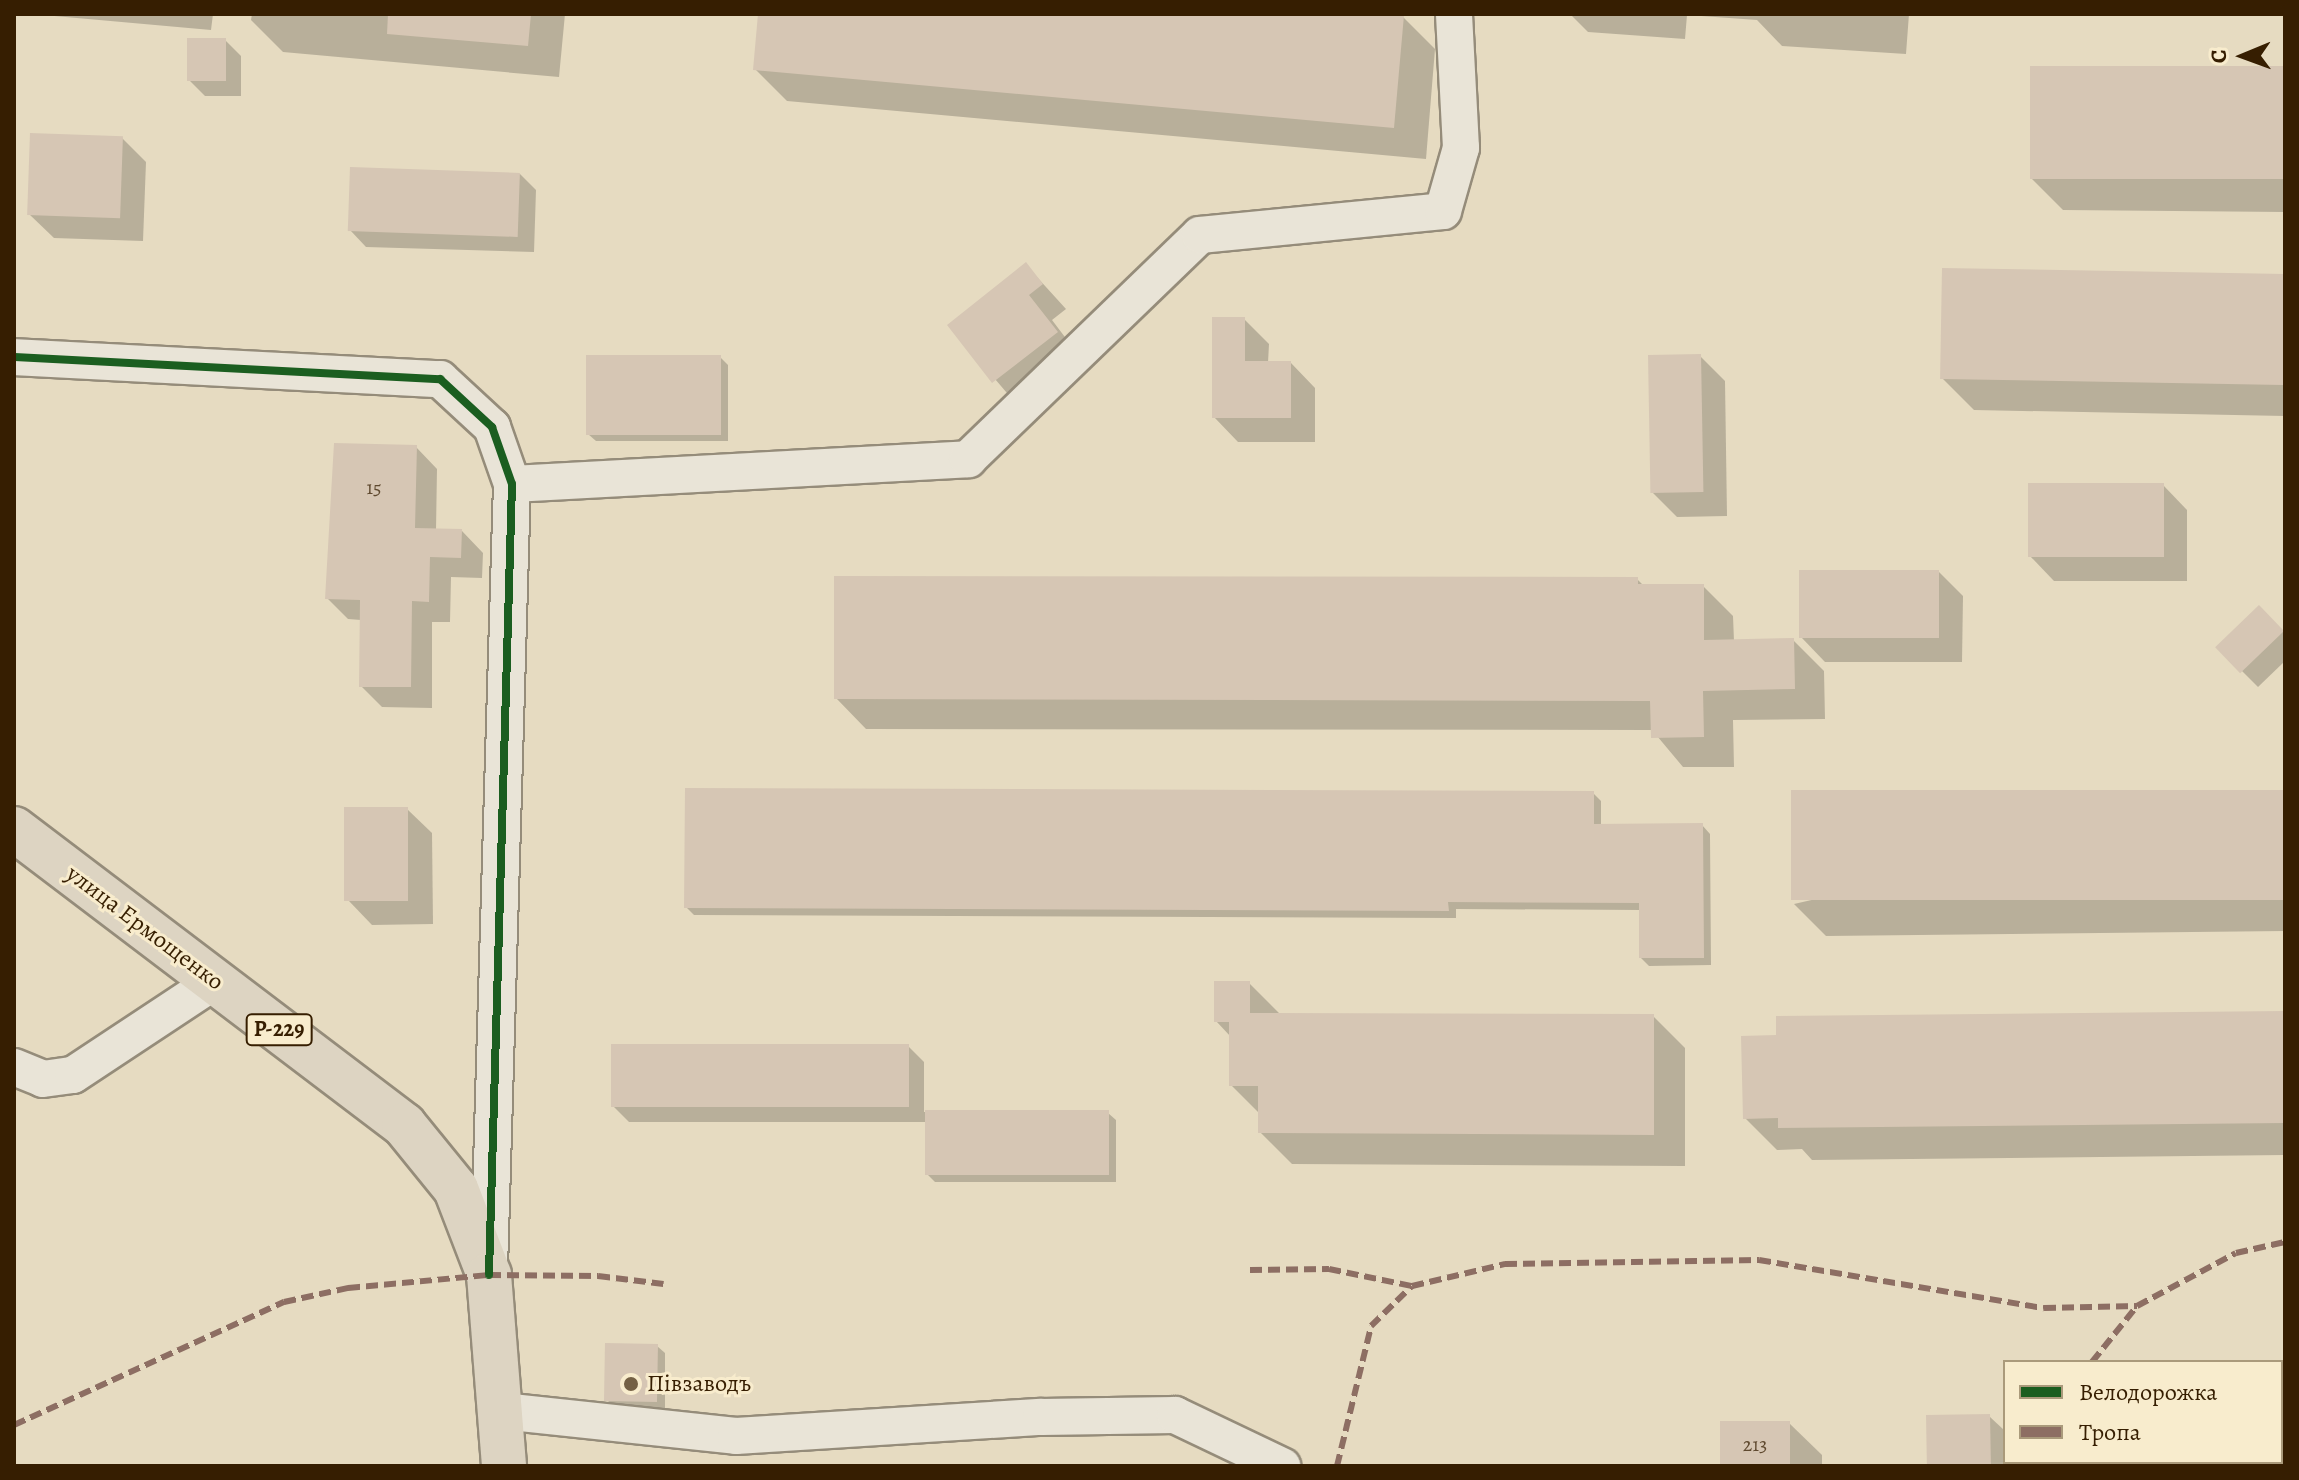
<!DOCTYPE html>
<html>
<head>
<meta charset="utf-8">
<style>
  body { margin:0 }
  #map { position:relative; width:2299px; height:1480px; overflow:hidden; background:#e6dbc1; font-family:Alegreya,serif }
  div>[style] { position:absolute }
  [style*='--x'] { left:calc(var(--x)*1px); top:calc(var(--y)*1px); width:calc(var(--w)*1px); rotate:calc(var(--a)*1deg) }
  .shadow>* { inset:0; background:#0003; transform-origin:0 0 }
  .building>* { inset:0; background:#d6c6b4; transform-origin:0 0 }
  .roads { filter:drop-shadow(2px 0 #958c7a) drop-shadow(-2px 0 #958c7a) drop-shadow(0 2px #958c7a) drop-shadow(0 -2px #958c7a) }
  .minor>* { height:36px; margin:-18px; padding:0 18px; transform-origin:18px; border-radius:18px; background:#e9e4d7 }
  .highway>* { height:44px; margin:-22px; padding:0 22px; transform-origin:22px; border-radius:22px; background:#ddd4c2 }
  .quiet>* { height:6px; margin-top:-3px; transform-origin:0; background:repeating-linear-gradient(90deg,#8d6e63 0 12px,transparent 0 18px) }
  .cycleway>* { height:8px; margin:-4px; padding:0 4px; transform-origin:4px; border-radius:4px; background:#1b5e20 }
  .dots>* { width:22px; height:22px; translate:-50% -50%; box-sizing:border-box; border:4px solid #f8eccd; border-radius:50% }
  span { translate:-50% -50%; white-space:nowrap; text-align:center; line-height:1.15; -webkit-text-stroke:6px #f8eccd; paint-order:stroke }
  .number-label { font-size:20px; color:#5f492f }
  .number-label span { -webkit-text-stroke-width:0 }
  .shield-label span { padding:2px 6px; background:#f8eccd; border:2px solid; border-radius:6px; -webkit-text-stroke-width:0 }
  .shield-label { font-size:22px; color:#361e01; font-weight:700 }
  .street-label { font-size:24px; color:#361e01 }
  .poi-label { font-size:24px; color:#361e01 }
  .left { translate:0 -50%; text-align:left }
  .frame { position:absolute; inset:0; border:16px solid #361e01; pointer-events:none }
  .legend { position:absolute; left:2003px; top:1360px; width:280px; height:104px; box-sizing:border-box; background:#f8eccd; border:2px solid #aa9a7b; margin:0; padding:10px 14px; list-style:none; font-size:24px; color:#361e01 }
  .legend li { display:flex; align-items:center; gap:16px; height:40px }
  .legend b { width:40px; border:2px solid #aa9a7b }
  .north { position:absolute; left:2203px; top:16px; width:80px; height:80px; -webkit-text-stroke:6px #f8eccd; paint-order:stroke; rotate:269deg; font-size:22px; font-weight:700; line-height:32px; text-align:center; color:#361e01 }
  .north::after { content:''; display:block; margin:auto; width:28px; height:36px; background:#361e01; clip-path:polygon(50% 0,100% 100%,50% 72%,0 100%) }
</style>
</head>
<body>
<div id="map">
  <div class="shadow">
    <div style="clip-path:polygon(32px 14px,213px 14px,211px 30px)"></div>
    <div style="clip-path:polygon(252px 14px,565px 14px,559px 77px,283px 52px,251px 20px)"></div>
    <div style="clip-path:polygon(760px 14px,1403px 17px,1435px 49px,1426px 159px,787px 101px,755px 69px)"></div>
    <div style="clip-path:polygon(1570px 14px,1909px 14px,1906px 54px,1782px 46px,1757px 20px,1687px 15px,1685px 39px,1588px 32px)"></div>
    <div style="clip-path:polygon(225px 40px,241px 56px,241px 96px,205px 96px,189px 80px)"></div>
    <div style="clip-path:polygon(2285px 69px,2285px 212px,2063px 210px,2031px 178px)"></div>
    <div style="clip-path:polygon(122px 138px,146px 162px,143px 241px,54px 238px,29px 214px)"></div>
    <div style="clip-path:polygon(520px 174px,536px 190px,534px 252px,366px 247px,350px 230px)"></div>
    <div style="clip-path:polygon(1026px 265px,1066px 309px,1052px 320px,1080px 357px,1018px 406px,949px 325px)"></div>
    <div style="clip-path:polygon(2285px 276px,2285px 416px,1974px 410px,1942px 378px)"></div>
    <div style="clip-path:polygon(1244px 319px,1269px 344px,1268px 363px,1291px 363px,1315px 388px,1315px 442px,1238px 442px,1214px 417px)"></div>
    <div style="clip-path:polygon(1700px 356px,1725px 381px,1727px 516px,1677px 517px,1652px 492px)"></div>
    <div style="clip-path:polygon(720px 357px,728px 365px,728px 441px,596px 441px,588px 434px)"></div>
    <div style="clip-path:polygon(416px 447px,437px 469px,436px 531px,462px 531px,483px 553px,482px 578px,451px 577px,450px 622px,432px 622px,432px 708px,382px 707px,361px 686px,361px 620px,348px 619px,327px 598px)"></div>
    <div style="clip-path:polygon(2163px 485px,2187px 510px,2187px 581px,2054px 581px,2030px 556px)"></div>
    <div style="clip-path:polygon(1939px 572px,1963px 596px,1962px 662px,1825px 662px,1801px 637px)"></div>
    <div style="clip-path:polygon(1637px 579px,1644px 586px,1703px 586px,1733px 616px,1734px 641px,1793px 640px,1824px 671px,1825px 719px,1733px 720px,1734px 767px,1683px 767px,1652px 730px,866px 729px,836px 698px)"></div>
    <div style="clip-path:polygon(2259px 608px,2285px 634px,2285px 661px,2258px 687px,2219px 648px)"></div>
    <div style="clip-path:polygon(2285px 792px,2285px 931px,1826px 936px,1794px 904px)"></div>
    <div style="clip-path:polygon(1593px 793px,1601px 801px,1601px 826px,1702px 825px,1710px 834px,1711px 965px,1649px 966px,1641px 958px,1641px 910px,1456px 909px,1456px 918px,694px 915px,686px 907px)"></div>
    <div style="clip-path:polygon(407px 809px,432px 833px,433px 924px,372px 925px,348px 900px)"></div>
    <div style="clip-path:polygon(1249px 983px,1281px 1015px,1653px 1016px,1685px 1048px,1685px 1166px,1292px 1164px,1260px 1132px,1260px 1114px,1231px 1085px,1231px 1037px,1216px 1021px)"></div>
    <div style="clip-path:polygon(2285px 1014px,2285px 1155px,1812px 1160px,1802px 1149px,1777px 1150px,1745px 1118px)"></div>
    <div style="clip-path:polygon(908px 1046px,924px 1062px,924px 1112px,1108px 1113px,1116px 1120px,1116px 1182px,935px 1182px,927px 1174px,927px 1122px,629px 1122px,613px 1106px)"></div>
    <div style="clip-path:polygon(657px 1346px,665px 1353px,665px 1413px,615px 1408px,607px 1400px)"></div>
    <div style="clip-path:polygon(1989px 1416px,2005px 1431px,2006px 1466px,1929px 1466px)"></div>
    <div style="clip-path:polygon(1789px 1423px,1822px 1455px,1822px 1466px,1723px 1466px)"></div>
    <div style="left:2281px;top:1443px;width:4px;height:23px"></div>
  </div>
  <div class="building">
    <div style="clip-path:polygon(388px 14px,531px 14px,528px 46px,387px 34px)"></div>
    <div style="clip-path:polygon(758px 14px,1404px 15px,1394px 128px,753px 70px)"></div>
    <div style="left:187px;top:38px;width:39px;height:43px"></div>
    <div style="left:2030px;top:66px;width:255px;height:113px"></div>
    <div style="left:30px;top:133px;width:93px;height:82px;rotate:2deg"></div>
    <div style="left:350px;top:167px;width:170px;height:64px;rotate:2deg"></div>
    <div style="clip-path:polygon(1026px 262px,1043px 284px,1029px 295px,1058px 332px,992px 383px,947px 325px)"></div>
    <div style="left:1942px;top:268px;width:343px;height:111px;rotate:1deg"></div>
    <div style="clip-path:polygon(1212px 317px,1245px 317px,1245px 361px,1291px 361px,1291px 418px,1212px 418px)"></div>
    <div style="left:1701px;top:354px;width:138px;height:53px;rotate:89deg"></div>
    <div style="left:586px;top:355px;width:135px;height:80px"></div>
    <div style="clip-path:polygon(334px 443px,417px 445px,415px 528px,462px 529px,461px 558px,430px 557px,429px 602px,412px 601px,411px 687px,359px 687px,360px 600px,325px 599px)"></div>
    <div style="left:2028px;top:483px;width:136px;height:74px"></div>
    <div style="left:1799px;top:570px;width:140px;height:68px"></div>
    <div style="clip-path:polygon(834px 576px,1638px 577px,1638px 584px,1704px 584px,1704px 640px,1794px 638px,1795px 689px,1703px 691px,1704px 737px,1651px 738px,1650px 701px,834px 699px)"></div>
    <div style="left:2259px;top:605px;width:36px;height:61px;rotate:46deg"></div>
    <div style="clip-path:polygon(685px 788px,1594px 791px,1594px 824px,1703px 823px,1704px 958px,1639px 958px,1639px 903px,1448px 902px,1449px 911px,684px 908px)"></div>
    <div style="left:2285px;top:790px;width:110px;height:494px;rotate:90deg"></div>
    <div style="left:344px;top:807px;width:64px;height:94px"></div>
    <div style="clip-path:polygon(1214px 981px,1250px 981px,1250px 1013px,1654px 1014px,1654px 1135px,1258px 1133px,1258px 1086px,1229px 1086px,1229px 1022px,1214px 1022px)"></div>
    <div style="clip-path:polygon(2285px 1011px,2285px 1123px,1778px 1128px,1778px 1118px,1743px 1119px,1741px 1036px,1776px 1035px,1776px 1016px)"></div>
    <div style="left:611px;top:1044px;width:298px;height:63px"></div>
    <div style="left:925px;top:1110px;width:184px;height:65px"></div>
    <div style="left:605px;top:1343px;width:53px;height:58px;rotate:1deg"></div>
    <div style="left:1990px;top:1414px;width:52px;height:64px;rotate:89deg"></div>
    <div style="left:1720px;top:1421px;width:70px;height:45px"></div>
  </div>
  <div class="roads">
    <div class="minor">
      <div style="--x:14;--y:357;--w:427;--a:3"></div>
      <div style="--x:440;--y:379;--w:71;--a:42.7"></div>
      <div style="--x:492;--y:427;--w:60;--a:70.7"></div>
      <div style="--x:512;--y:484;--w:785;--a:91.68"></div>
      <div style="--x:512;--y:484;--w:457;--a:-3.1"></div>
      <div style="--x:968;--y:459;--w:322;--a:-44"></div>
      <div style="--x:1200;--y:235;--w:244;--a:-5.6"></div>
      <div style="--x:1443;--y:211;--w:66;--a:-74.1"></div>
      <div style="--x:1461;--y:148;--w:134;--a:-93"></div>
      <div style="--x:14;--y:1067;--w:31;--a:22"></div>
      <div style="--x:43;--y:1079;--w:30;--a:-8"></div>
      <div style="--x:73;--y:1075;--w:170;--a:-33.5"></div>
      <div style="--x:502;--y:1411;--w:235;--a:6.1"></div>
      <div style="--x:736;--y:1436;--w:306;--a:-3.6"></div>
      <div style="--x:1041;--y:1417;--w:134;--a:-0.9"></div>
      <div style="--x:1175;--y:1415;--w:119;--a:25.5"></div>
      <div style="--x:2082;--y:1462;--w:4;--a:90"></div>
    </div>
    <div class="highway">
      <div style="--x:14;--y:829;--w:490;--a:37.2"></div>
      <div style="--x:404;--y:1125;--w:82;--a:50.9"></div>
      <div style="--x:456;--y:1189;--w:92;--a:69"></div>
      <div style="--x:489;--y:1275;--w:192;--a:85.5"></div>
    </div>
  </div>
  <div class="quiet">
    <div style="--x:1250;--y:1270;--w:79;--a:-0.7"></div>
    <div style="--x:1329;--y:1269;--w:85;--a:11.6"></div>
    <div style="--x:1412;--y:1286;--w:96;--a:-13.3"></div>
    <div style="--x:1505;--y:1264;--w:254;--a:-0.9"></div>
    <div style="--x:1759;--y:1260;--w:289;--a:9.6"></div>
    <div style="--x:2044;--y:1308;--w:93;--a:-1.2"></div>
    <div style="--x:2137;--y:1306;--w:112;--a:-28.2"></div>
    <div style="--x:2236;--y:1253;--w:50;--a:-12.7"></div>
    <div style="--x:2092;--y:1362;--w:72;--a:-51.2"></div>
    <div style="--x:14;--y:1425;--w:297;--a:-24.5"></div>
    <div style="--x:284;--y:1302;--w:66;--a:-12.3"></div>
    <div style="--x:348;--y:1288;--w:142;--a:-5.3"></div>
    <div style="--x:489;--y:1275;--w:109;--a:0.5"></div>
    <div style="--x:598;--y:1276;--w:66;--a:6.9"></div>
    <div style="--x:1337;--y:1466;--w:144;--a:-76.3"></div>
    <div style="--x:1371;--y:1326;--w:57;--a:-44.3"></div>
  </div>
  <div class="cycleway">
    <div style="--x:14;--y:357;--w:427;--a:3"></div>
    <div style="--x:440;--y:379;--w:71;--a:42.7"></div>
    <div style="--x:492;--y:427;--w:60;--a:70.7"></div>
    <div style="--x:512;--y:484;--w:791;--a:91.67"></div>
  </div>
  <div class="dots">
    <div style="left:631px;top:1384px;background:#746044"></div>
  </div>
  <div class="number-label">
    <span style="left:374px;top:487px">15</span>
    <span style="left:1755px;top:1444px">213</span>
  </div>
  <div class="shield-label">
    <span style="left:279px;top:1030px">Р-229</span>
  </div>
  <div class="street-label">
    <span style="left:145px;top:928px;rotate:37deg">улица Ермощенко</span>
  </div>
  <div class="poi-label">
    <span class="left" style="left:647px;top:1384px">Пiвзаводъ</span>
  </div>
  <div class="frame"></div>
  <ul class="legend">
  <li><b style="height:10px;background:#1b5e20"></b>Велодорожка</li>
  <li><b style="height:10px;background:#8d6e63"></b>Тропа</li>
  </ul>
  <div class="north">С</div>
</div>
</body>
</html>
